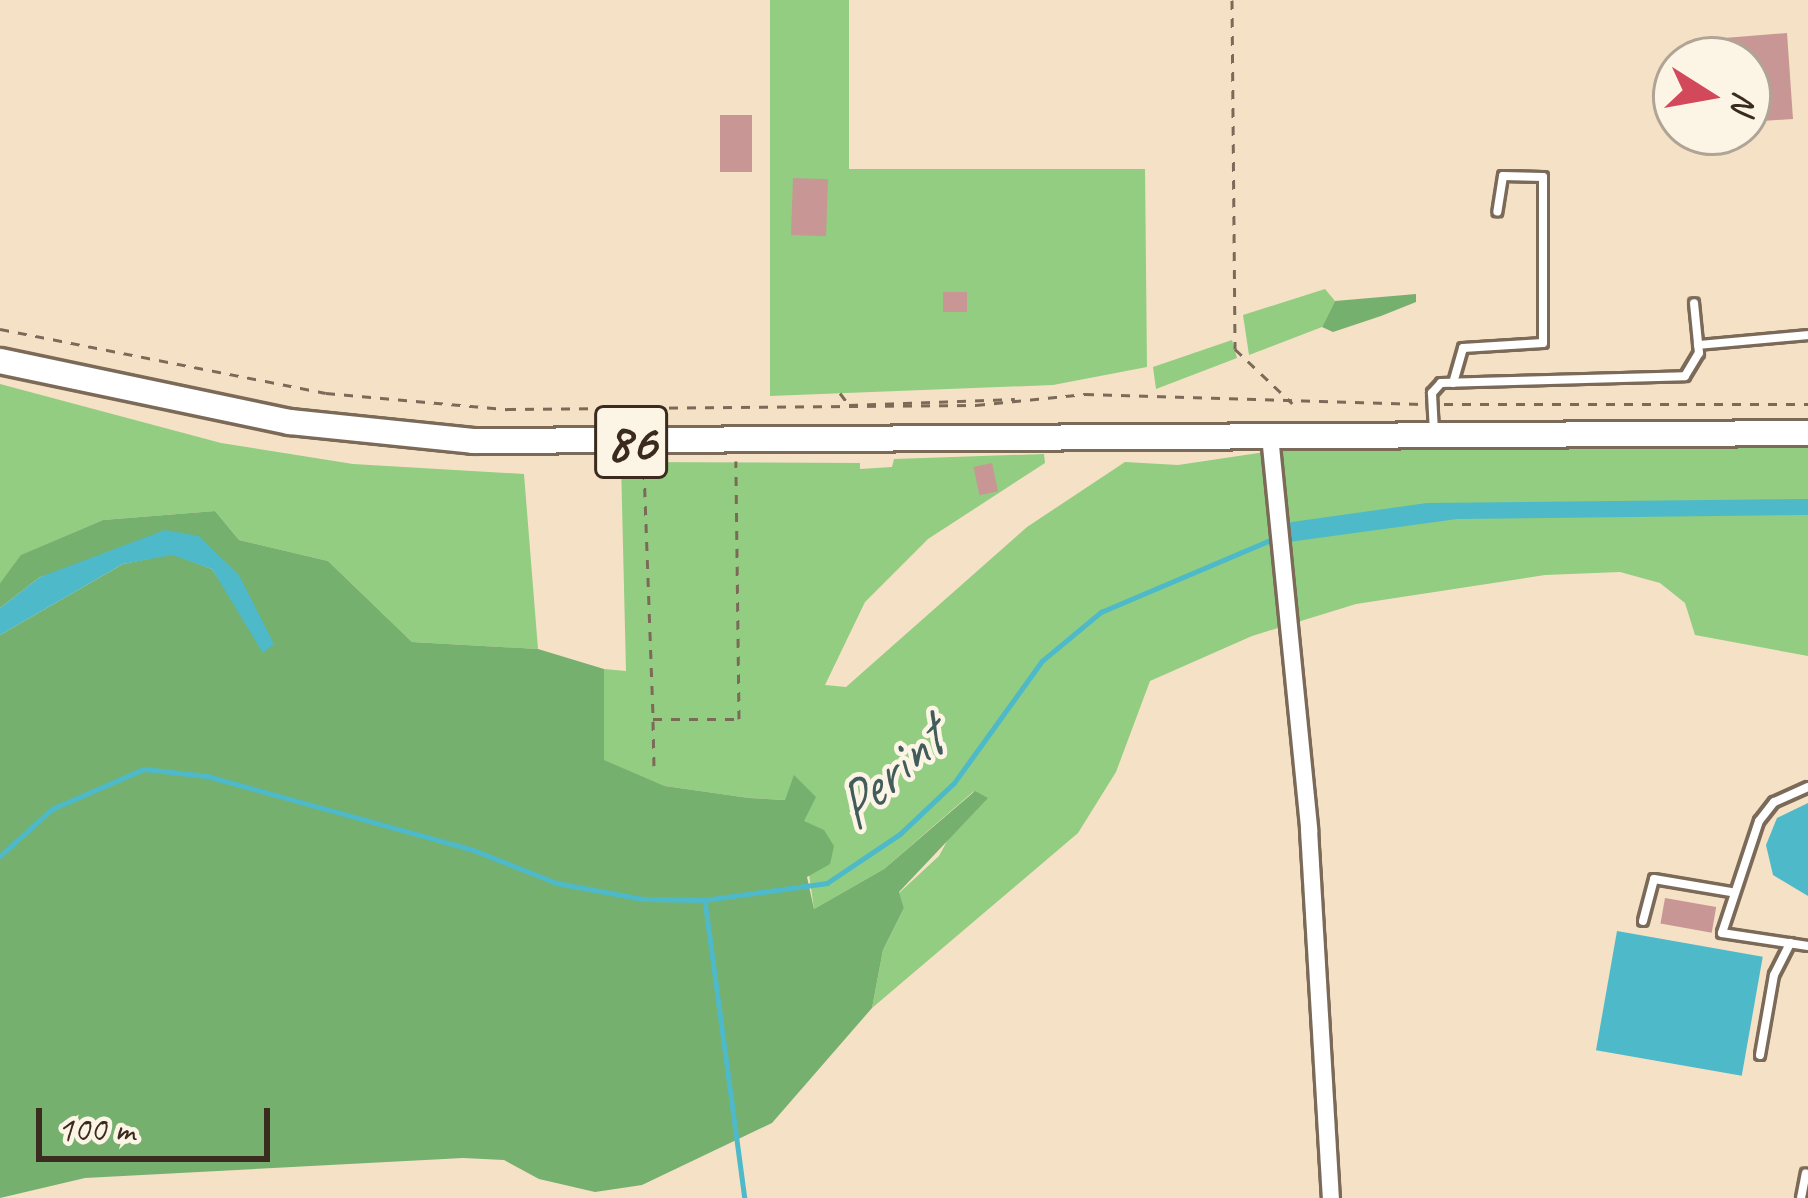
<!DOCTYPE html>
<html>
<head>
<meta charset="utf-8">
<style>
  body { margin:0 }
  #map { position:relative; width:1808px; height:1198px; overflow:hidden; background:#f5e1c6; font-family:Caveat,sans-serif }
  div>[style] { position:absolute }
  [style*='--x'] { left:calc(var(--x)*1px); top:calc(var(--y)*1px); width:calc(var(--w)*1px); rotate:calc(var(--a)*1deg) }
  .green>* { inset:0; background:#92cd81 }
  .forest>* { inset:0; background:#75b06f }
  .water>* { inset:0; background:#4db9c9; transform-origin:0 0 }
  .stream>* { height:4.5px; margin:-2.25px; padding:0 2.25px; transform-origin:2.25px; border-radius:2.25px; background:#4db9c9 }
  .building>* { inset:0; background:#c89695; transform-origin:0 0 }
  .path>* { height:3px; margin-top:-1.5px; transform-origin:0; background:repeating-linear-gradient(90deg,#7c6a59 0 9px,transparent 0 18px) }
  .roads { filter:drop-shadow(3px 0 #7c6a59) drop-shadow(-3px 0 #7c6a59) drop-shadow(0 3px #7c6a59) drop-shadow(0 -3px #7c6a59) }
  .lane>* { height:8px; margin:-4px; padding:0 4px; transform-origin:4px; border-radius:4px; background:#fff }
  .street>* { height:16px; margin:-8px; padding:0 8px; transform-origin:8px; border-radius:8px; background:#fff }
  .primary>* { height:24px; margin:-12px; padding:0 12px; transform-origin:12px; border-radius:12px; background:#fff }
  span { translate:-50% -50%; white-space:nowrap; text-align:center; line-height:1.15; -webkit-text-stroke:9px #fcf5e5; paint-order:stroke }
  .shield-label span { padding:3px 9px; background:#fcf5e5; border:3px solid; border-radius:9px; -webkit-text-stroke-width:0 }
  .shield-label { font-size:54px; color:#3b2a1e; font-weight:700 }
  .water-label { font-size:60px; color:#415c5a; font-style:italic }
  .north { position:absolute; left:1652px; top:36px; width:120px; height:120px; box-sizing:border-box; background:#fcf5e5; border:3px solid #afa495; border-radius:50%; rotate:101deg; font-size:33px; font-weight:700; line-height:48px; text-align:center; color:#3b2a1e }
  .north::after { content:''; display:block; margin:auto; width:42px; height:54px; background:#d1495b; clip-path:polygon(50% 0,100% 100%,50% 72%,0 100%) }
  .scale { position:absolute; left:36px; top:1108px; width:234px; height:54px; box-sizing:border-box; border:6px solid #3b2a1e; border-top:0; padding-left:15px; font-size:36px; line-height:42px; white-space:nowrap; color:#3b2a1e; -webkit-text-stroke:9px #fcf5e5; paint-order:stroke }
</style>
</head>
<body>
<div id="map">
  <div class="green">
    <div style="clip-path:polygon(770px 0,849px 0,849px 169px,1145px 169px,1147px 367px,1053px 385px,770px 396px)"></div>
    <div style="clip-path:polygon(1325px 289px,1335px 301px,1322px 327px,1249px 355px,1243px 315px)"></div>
    <div style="clip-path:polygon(1232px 340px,1237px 358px,1156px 389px,1153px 367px)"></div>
    <div style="clip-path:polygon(0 384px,221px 443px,353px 464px,524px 474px,538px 649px,412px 642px,328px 561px,239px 540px,215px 511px,103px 520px,22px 555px,0 583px)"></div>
    <div style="clip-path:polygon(1808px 443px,1808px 656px,1695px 635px,1685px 603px,1660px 583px,1620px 572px,1545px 575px,1356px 604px,1252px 636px,1150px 681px,1116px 772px,1078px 833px,872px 1008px,883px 950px,904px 908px,899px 893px,939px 856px,974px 791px,884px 869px,814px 909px,795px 776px,786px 800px,749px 798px,665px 786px,603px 760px,604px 669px,626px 671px,621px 462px,860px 463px,860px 469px,892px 467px,894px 459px,1044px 454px,1045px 463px,928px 539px,865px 602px,825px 685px,846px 687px,1027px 527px,1125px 462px,1178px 465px,1312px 445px)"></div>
  </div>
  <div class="forest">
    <div style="clip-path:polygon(1416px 294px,1416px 302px,1381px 316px,1333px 332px,1322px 327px,1335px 301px)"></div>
    <div style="clip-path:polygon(215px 511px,239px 540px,328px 561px,412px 642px,538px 649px,604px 669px,604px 760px,665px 786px,749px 798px,785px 800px,794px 775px,816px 797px,804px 821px,824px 830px,834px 846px,830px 864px,807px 877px,814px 909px,884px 869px,975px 791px,988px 798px,899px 892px,904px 908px,883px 950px,872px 1008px,772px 1123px,642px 1185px,595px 1192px,539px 1179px,504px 1160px,463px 1158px,85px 1178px,0 1198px,0 635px,123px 564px,172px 554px,212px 569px,232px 599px,198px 536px,40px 577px,0 608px,0 583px,21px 555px,103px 520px)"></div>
  </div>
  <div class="water">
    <div style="clip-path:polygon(1808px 499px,1808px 515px,1457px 519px,1274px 544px,1273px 528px,1292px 522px,1427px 503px)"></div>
    <div style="clip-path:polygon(165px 530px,199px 536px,239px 575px,274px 644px,263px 653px,212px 569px,172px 555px,123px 564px,0 635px,0 608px,40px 577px)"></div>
    <div style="clip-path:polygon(1808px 803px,1808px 896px,1773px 875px,1766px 845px,1777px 818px)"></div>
    <div style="left:1617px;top:931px;width:148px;height:121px;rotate:10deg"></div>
  </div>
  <div class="stream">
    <div style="--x:0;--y:856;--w:70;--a:-42.1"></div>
    <div style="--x:52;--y:809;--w:100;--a:-23.5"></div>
    <div style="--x:144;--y:769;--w:63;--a:6.3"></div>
    <div style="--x:207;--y:776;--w:274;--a:15.5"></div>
    <div style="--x:471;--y:849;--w:92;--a:21.6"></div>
    <div style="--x:557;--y:883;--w:87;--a:10.5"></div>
    <div style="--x:643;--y:899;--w:62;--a:0.9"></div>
    <div style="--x:705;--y:900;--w:123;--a:-7.9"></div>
    <div style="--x:827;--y:883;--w:88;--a:-33.9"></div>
    <div style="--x:900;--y:834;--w:74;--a:-43.4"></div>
    <div style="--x:954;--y:783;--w:150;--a:-54.2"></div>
    <div style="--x:1042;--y:661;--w:77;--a:-39.7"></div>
    <div style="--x:1101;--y:612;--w:189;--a:-23"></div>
    <div style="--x:705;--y:900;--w:301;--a:82.4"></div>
  </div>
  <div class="building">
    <div style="clip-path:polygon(1787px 33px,1793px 119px,1748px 122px,1748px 60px,1688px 60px,1687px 41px)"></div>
    <div style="left:720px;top:115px;width:32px;height:57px"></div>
    <div style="left:793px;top:178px;width:35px;height:57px;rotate:2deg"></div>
    <div style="left:943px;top:292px;width:24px;height:20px"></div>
    <div style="left:992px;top:463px;width:29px;height:19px;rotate:78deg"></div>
    <div style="left:1665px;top:898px;width:52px;height:26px;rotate:10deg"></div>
  </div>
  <div class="path">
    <div style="--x:1232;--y:0;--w:349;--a:89.5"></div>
    <div style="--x:1235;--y:349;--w:79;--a:43.5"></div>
    <div style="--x:0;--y:329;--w:332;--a:11.1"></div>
    <div style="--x:326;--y:393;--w:182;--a:5.1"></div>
    <div style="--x:507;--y:409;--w:469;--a:-0.5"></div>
    <div style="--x:976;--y:405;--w:110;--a:-5.8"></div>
    <div style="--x:1085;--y:394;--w:337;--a:1.7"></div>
    <div style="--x:840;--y:393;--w:15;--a:53"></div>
    <div style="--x:849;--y:405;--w:166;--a:-2.1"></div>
    <div style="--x:1444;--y:404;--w:364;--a:0"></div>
    <div style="--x:644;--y:470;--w:249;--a:87.9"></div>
    <div style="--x:653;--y:719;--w:86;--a:0"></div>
    <div style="--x:739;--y:719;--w:258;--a:-90.7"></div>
    <div style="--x:653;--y:721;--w:48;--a:88.8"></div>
  </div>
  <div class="roads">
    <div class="lane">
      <div style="--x:1698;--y:345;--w:110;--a:-5.2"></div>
      <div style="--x:1453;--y:383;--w:36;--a:-74"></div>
      <div style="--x:1463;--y:348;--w:80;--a:-3.6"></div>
      <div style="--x:1543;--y:343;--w:166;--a:-90"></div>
      <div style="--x:1543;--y:177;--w:40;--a:-178.6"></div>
      <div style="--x:1503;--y:176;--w:36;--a:99"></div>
      <div style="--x:1434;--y:432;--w:39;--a:-93"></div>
      <div style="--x:1432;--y:393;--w:13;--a:-48"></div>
      <div style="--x:1441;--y:383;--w:244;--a:-1.6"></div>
      <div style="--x:1685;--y:376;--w:27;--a:-59"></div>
      <div style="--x:1699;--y:353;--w:50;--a:-95.7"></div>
      <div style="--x:1808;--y:787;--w:37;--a:156"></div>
      <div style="--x:1774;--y:802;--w:24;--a:128"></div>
      <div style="--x:1759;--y:821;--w:118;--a:108.3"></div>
      <div style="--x:1722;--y:933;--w:87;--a:8.6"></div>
      <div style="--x:1643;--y:921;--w:43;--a:-75.3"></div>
      <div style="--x:1654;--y:879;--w:78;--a:9.6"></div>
      <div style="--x:1760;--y:1055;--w:81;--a:-80.1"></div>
      <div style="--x:1774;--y:975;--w:36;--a:-63"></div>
      <div style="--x:1801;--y:1198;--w:25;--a:-79"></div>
    </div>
    <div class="street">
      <div style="--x:1270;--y:436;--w:396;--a:84.3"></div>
      <div style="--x:1309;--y:830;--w:369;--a:86.6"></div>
    </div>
    <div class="primary">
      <div style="--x:0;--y:361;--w:296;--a:11.9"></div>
      <div style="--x:290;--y:422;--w:184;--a:5.9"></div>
      <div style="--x:473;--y:441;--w:1335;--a:-0.34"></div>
    </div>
  </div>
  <div class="shield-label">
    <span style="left:631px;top:442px">86</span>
  </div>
  <div class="water-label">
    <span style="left:888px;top:774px;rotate:-43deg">Perint</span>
  </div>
  <div class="north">N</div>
  <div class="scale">100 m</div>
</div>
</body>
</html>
